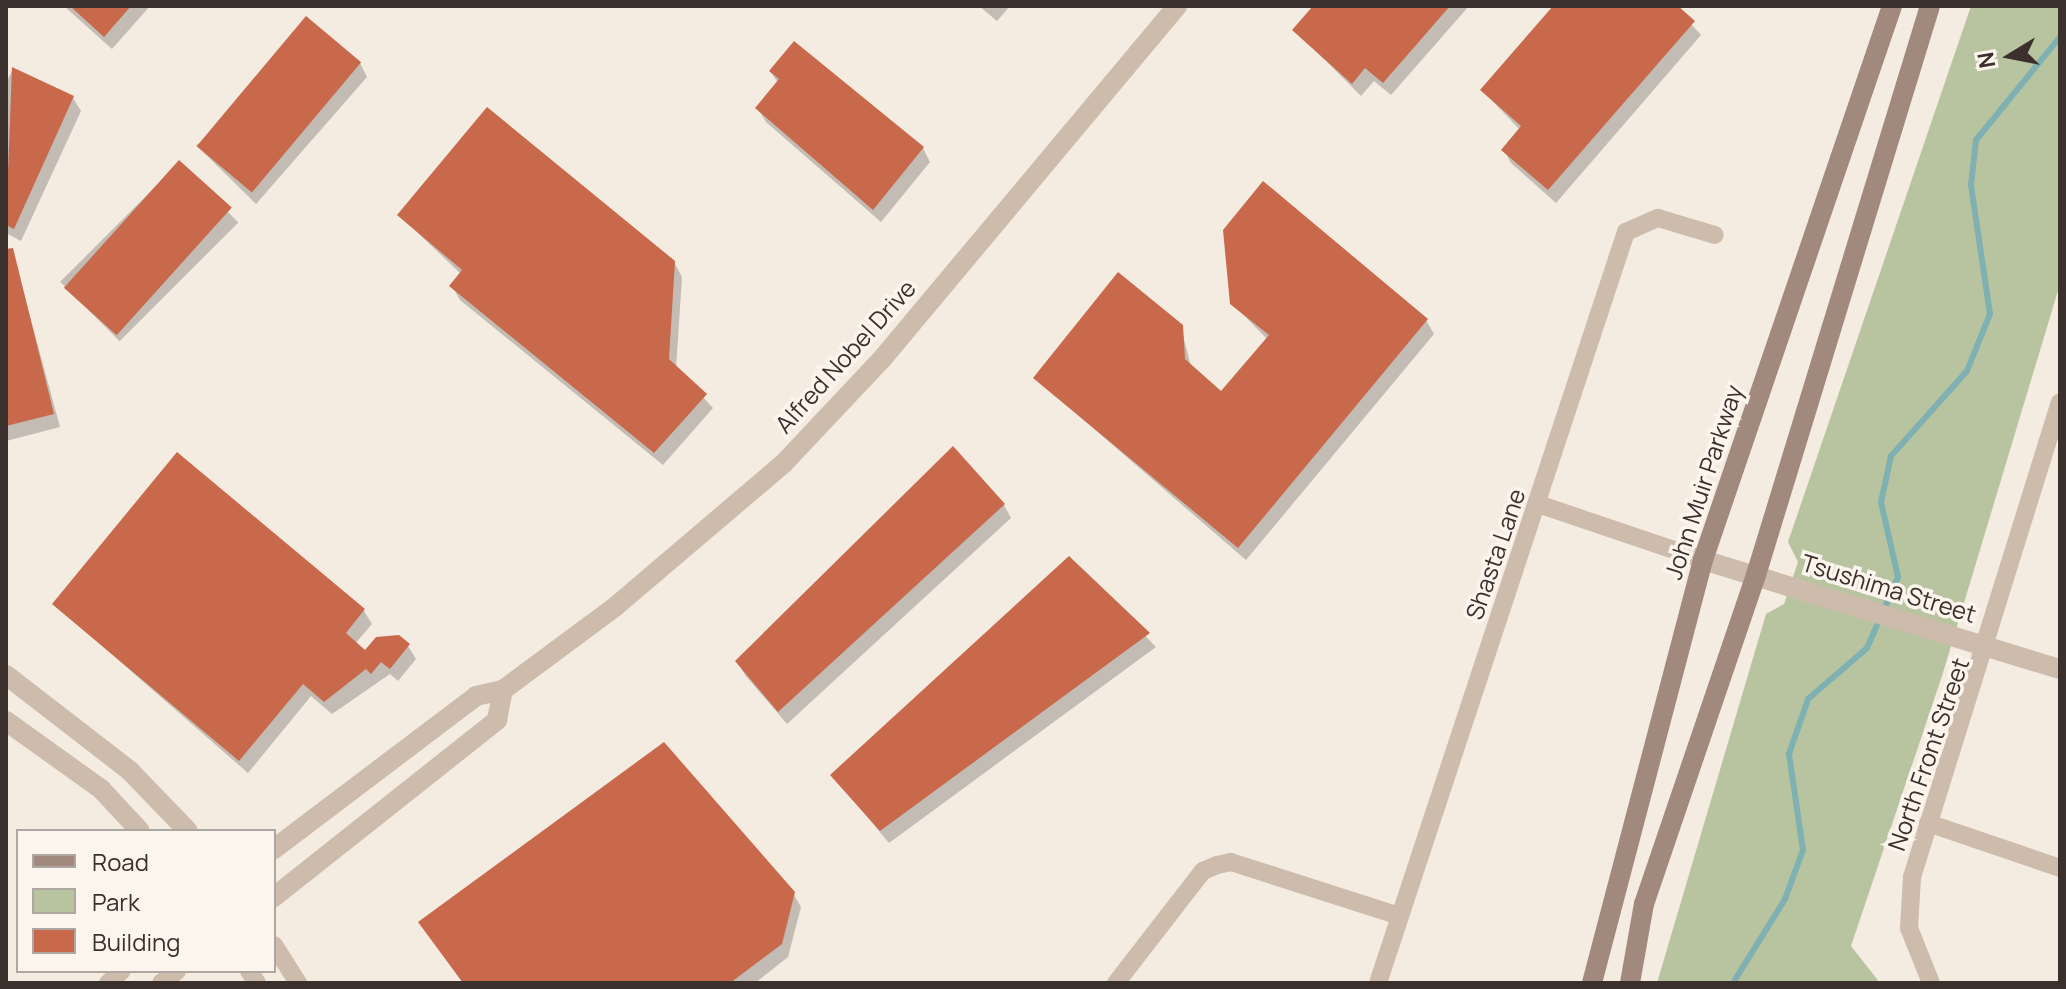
<!DOCTYPE html>
<html>
<head>
<meta charset="utf-8">
<style>
  body { margin:0 }
  #map { position:relative; width:2066px; height:989px; overflow:hidden; background:#f4ebe1; font-family:Manrope,sans-serif }
  div>[style] { position:absolute }
  [style*='--x'] { left:calc(var(--x)*1px); top:calc(var(--y)*1px); width:calc(var(--w)*1px); rotate:calc(var(--a)*1deg) }
  .green>* { inset:0; background:#b8c4a0 }
  .shadow>* { inset:0; background:#0003; transform-origin:0 0 }
  .stream>* { height:6px; margin:-3px; padding:0 3px; transform-origin:3px; border-radius:3px; background:#7fb0b2 }
  .building>* { inset:0; background:#c8694b; transform-origin:0 0 }
  .minor>* { height:18px; margin:-9px; padding:0 9px; transform-origin:9px; border-radius:9px; background:#cdbbac }
  .tertiary>* { height:20px; margin:-10px; padding:0 10px; transform-origin:10px; border-radius:10px; background:#cdbbac }
  .secondary>* { height:20px; margin:-10px; padding:0 10px; transform-origin:10px; border-radius:10px; background:#a18a7d }
  span { translate:-50% -50%; white-space:nowrap; text-align:center; line-height:1.15; -webkit-text-stroke:7px #fbf5ee; paint-order:stroke }
  .street-label { font-size:24px; color:#3b302b }
  .frame { position:absolute; inset:0; border:8px solid #3b302b; pointer-events:none }
  .legend { position:absolute; left:16px; top:829px; width:260px; height:144px; box-sizing:border-box; background:#fbf5ee; border:2px solid #aea6a0; margin:0; padding:10px 14px; list-style:none; font-size:24px; color:#3b302b }
  .legend li { display:flex; align-items:center; gap:16px; height:40px }
  .legend b { width:40px; border:2px solid #aea6a0 }
  .north { position:absolute; left:1970px; top:16px; width:80px; height:80px; -webkit-text-stroke:6px #fbf5ee; paint-order:stroke; rotate:260deg; font-size:22px; font-weight:700; line-height:32px; text-align:center; color:#3b302b }
  .north::after { content:''; display:block; margin:auto; width:28px; height:36px; background:#3b302b; clip-path:polygon(50% 0,100% 100%,50% 72%,0 100%) }
</style>
</head>
<body>
<div id="map">
  <div class="green">
    <div style="clip-path:polygon(1971px 6px,2060px 6px,2060px 284px,1942px 676px,1851px 946px,1880px 983px,1657px 983px,1766px 614px,1784px 604px,1798px 562px,1788px 542px)"></div>
  </div>
  <div class="shadow">
    <div style="clip-path:polygon(64px 6px,150px 6px,112px 49px)"></div>
    <div style="clip-path:polygon(979px 6px,1010px 6px,997px 21px)"></div>
    <div style="clip-path:polygon(1315px 6px,1469px 6px,1391px 95px,1374px 81px,1361px 96px,1295px 30px)"></div>
    <div style="clip-path:polygon(1555px 6px,1675px 6px,1701px 35px,1556px 203px,1511px 163px,1504px 150px,1520px 130px,1482px 90px)"></div>
    <div style="clip-path:polygon(360px 63px,367px 77px,256px 204px,196px 145px)"></div>
    <div style="clip-path:polygon(13px 69px,73px 98px,81px 111px,21px 241px,6px 233px,6px 83px)"></div>
    <div style="clip-path:polygon(771px 72px,923px 148px,930px 162px,881px 222px,766px 122px,758px 109px,778px 83px)"></div>
    <div style="left:179px;top:163px;width:84px;height:168px;rotate:45deg"></div>
    <div style="clip-path:polygon(400px 216px,674px 262px,682px 277px,676px 368px,713px 408px,663px 465px,460px 300px,452px 286px,461px 274px)"></div>
    <div style="clip-path:polygon(12px 250px,60px 427px,6px 441px,6px 251px)"></div>
    <div style="clip-path:polygon(1232px 303px,1426px 320px,1434px 334px,1246px 560px,1035px 378px,1181px 327px,1191px 367px,1221px 393px,1267px 339px)"></div>
    <div style="clip-path:polygon(177px 455px,364px 611px,372px 624px,355px 644px,365px 653px,408px 646px,416px 659px,398px 681px,390px 674px,332px 714px,311px 696px,248px 773px,54px 604px)"></div>
    <div style="clip-path:polygon(1004px 505px,1011px 518px,787px 724px,745px 675px,737px 661px)"></div>
    <div style="clip-path:polygon(1069px 558px,1156px 647px,889px 843px,833px 776px)"></div>
    <div style="clip-path:polygon(793px 893px,801px 907px,788px 957px,755px 983px,463px 983px,420px 923px)"></div>
  </div>
  <div class="stream">
    <div style="--x:1733;--y:983;--w:99;--a:-58.2"></div>
    <div style="--x:1785;--y:899;--w:52;--a:-69.8"></div>
    <div style="--x:1803;--y:850;--w:97;--a:-98.3"></div>
    <div style="--x:1789;--y:754;--w:58;--a:-70.9"></div>
    <div style="--x:1808;--y:699;--w:78;--a:-40.8"></div>
    <div style="--x:1867;--y:648;--w:77;--a:-66.4"></div>
    <div style="--x:1898;--y:577;--w:77;--a:-102.8"></div>
    <div style="--x:1881;--y:502;--w:47;--a:-77.7"></div>
    <div style="--x:1891;--y:456;--w:114;--a:-48.2"></div>
    <div style="--x:1967;--y:371;--w:61;--a:-68"></div>
    <div style="--x:1990;--y:314;--w:130;--a:-98.4"></div>
    <div style="--x:1971;--y:185;--w:45;--a:-83.7"></div>
    <div style="--x:1976;--y:140;--w:133;--a:-50.8"></div>
  </div>
  <div class="building">
    <div style="clip-path:polygon(70px 6px,131px 6px,104px 37px)"></div>
    <div style="clip-path:polygon(1313px 6px,1450px 6px,1383px 83px,1365px 68px,1352px 84px,1292px 30px)"></div>
    <div style="clip-path:polygon(1553px 6px,1678px 6px,1695px 21px,1548px 190px,1501px 150px,1521px 126px,1480px 90px)"></div>
    <div style="left:306px;top:16px;width:72px;height:170px;rotate:40deg"></div>
    <div style="clip-path:polygon(794px 41px,924px 147px,873px 210px,755px 108px,779px 79px,769px 71px)"></div>
    <div style="clip-path:polygon(12px 67px,74px 96px,14px 229px,6px 225px)"></div>
    <div style="clip-path:polygon(487px 107px,675px 261px,669px 359px,707px 394px,654px 453px,449px 286px,462px 270px,397px 215px)"></div>
    <div style="left:179px;top:160px;width:71px;height:172px;rotate:42deg"></div>
    <div style="clip-path:polygon(1263px 181px,1428px 319px,1238px 548px,1033px 378px,1118px 272px,1183px 325px,1185px 359px,1221px 391px,1269px 335px,1230px 304px,1223px 230px)"></div>
    <div style="clip-path:polygon(13px 248px,54px 414px,6px 426px,6px 249px)"></div>
    <div style="clip-path:polygon(953px 446px,1005px 504px,778px 712px,735px 661px)"></div>
    <div style="clip-path:polygon(177px 452px,365px 609px,346px 633px,365px 650px,376px 637px,399px 635px,410px 644px,390px 669px,381px 662px,371px 674px,366px 669px,324px 702px,303px 684px,239px 761px,52px 604px)"></div>
    <div style="clip-path:polygon(1069px 556px,1150px 633px,880px 831px,830px 775px)"></div>
    <div style="clip-path:polygon(664px 742px,795px 892px,782px 944px,730px 983px,463px 983px,418px 922px)"></div>
  </div>
  <div class="minor">
    <div style="--x:1538;--y:504;--w:174;--a:18.7"></div>
    <div style="--x:1928;--y:823;--w:139;--a:18.8"></div>
    <div style="--x:274;--y:945;--w:45;--a:57.7"></div>
    <div style="--x:249;--y:971;--w:14;--a:56"></div>
    <div style="--x:108;--y:983;--w:18;--a:-41"></div>
    <div style="--x:161;--y:983;--w:20;--a:-37"></div>
    <div style="--x:1116;--y:983;--w:142;--a:-52.2"></div>
    <div style="--x:1203;--y:871;--w:15;--a:-23"></div>
    <div style="--x:1217;--y:865;--w:14;--a:-12"></div>
    <div style="--x:1231;--y:862;--w:176;--a:17.8"></div>
    <div style="--x:1378;--y:983;--w:791;--a:-71.73"></div>
    <div style="--x:1626;--y:232;--w:35;--a:-24"></div>
    <div style="--x:1658;--y:218;--w:59;--a:16.6"></div>
    <div style="--x:1931;--y:983;--w:59;--a:-111.8"></div>
    <div style="--x:1909;--y:928;--w:51;--a:-86.6"></div>
    <div style="--x:1912;--y:877;--w:497;--a:-72.7"></div>
  </div>
  <div class="tertiary">
    <div style="--x:1703;--y:560;--w:373;--a:17"></div>
    <div style="--x:6;--y:675;--w:157;--a:37.7"></div>
    <div style="--x:130;--y:771;--w:83;--a:46"></div>
    <div style="--x:6;--y:721;--w:117;--a:35.6"></div>
    <div style="--x:101;--y:789;--w:57;--a:47.1"></div>
    <div style="--x:274;--y:849;--w:253;--a:-37.1"></div>
    <div style="--x:476;--y:696;--w:28;--a:-13"></div>
    <div style="--x:503;--y:690;--w:141;--a:-36.6"></div>
    <div style="--x:616;--y:606;--w:221;--a:-40.4"></div>
    <div style="--x:784;--y:463;--w:143;--a:-46.7"></div>
    <div style="--x:882;--y:359;--w:460;--a:-50.1"></div>
    <div style="--x:274;--y:897;--w:285;--a:-38.4"></div>
    <div style="--x:497;--y:720;--w:31;--a:-79"></div>
  </div>
  <div class="secondary">
    <div style="--x:1592;--y:983;--w:437;--a:-75.3"></div>
    <div style="--x:1703;--y:560;--w:585;--a:-71.16"></div>
    <div style="--x:1630;--y:983;--w:80;--a:-80"></div>
    <div style="--x:1644;--y:904;--w:348;--a:-71.2"></div>
    <div style="--x:1756;--y:575;--w:595;--a:-73"></div>
  </div>
  <div class="street-label">
    <span style="left:845px;top:356px;rotate:-48deg">Alfred Nobel Drive</span>
    <span style="left:1703px;top:482px;rotate:-72deg">John Muir Parkway</span>
    <span style="left:1495px;top:554px;rotate:-71deg">Shasta Lane</span>
    <span style="left:1889px;top:588px;rotate:17deg">Tsushima Street</span>
    <span style="left:1928px;top:754px;rotate:-71deg">North Front Street</span>
  </div>
  <div class="frame"></div>
  <ul class="legend">
  <li><b style="height:10px;background:#a18a7d"></b>Road</li>
  <li><b style="height:22px;background:#b8c4a0"></b>Park</li>
  <li><b style="height:22px;background:#c8694b"></b>Building</li>
  </ul>
  <div class="north">N</div>
</div>
</body>
</html>
